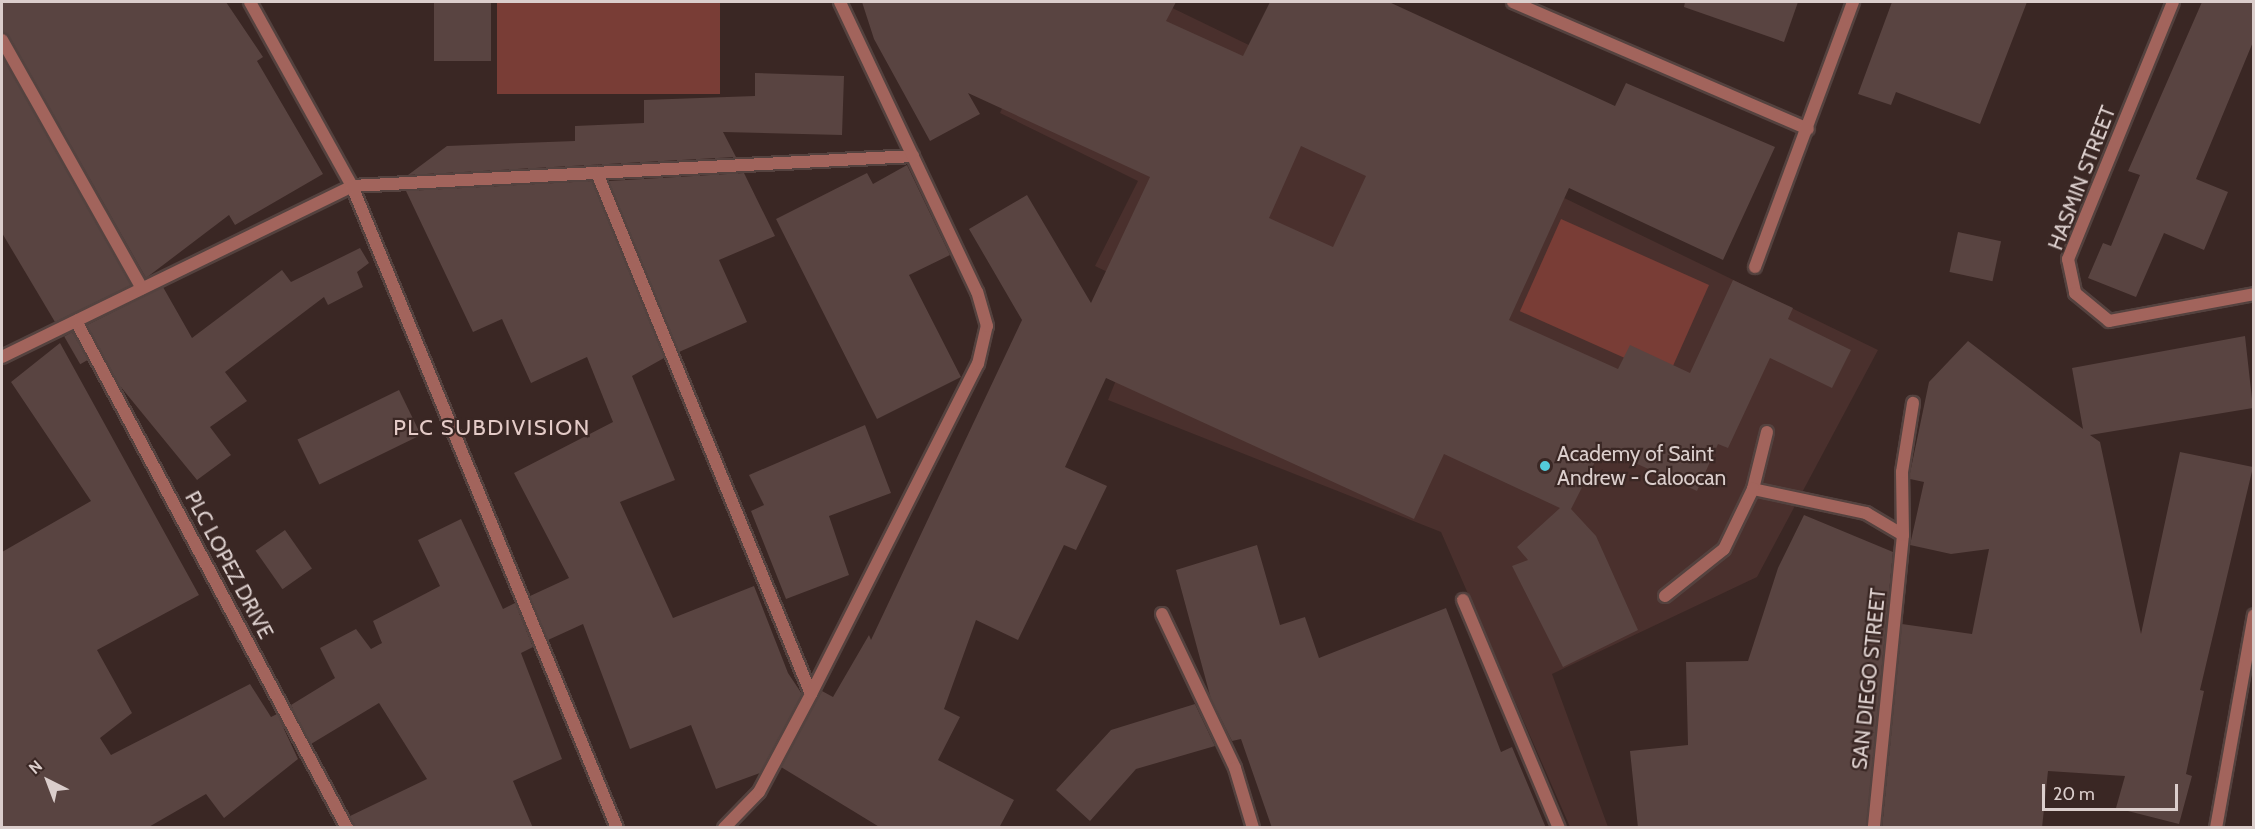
<!DOCTYPE html>
<html>
<head>
<meta charset="utf-8">
<style>
  body { margin:0 }
  #map { position:relative; width:2255px; height:829px; overflow:hidden; background:#3a2724; font-family:Cabin,sans-serif }
  div>[style] { position:absolute }
  [style*='--x'] { left:calc(var(--x)*1px); top:calc(var(--y)*1px); width:calc(var(--w)*1px); rotate:calc(var(--a)*1deg) }
  .built>* { inset:0; background:#4a302d }
  .green>* { inset:0; background:#793d36; transform-origin:0 0 }
  .building>* { inset:0; background:#594441; transform-origin:0 0 }
  .roads { filter:drop-shadow(2px 0 #54423f) drop-shadow(-2px 0 #54423f) drop-shadow(0 2px #54423f) drop-shadow(0 -2px #54423f) }
  .service>* { height:12px; margin:-6px; padding:0 6px; transform-origin:6px; border-radius:6px; background:#a2645c }
  .minor>* { height:12px; margin:-6px; padding:0 6px; transform-origin:6px; border-radius:6px; background:#a2645c }
  .dots>* { width:16px; height:16px; translate:-50% -50%; box-sizing:border-box; border:3px solid #3a2724; border-radius:50% }
  span { translate:-50% -50%; white-space:nowrap; text-align:center; line-height:1.15; -webkit-text-stroke:4.5px #3a2724; paint-order:stroke }
  .street-label { font-size:21px; color:#dbcecc }
  .poi-label { font-size:21px; color:#dbcecc }
  .left { translate:0 -50%; text-align:left }
  .neighbourhood-label { font-size:22px; color:#e4cbc7; letter-spacing:1.5px }
  .frame { position:absolute; inset:0; border:3px solid #dbcecc; pointer-events:none }
  .north { position:absolute; left:18px; top:751px; width:60px; height:60px; -webkit-text-stroke:4px #3a2724; paint-order:stroke; rotate:318deg; font-size:16px; font-weight:700; line-height:24px; text-align:center; color:#dbcecc }
  .north::after { content:''; display:block; margin:auto; width:21px; height:27px; background:#dbcecc; clip-path:polygon(50% 0,100% 100%,50% 72%,0 100%) }
  .scale { position:absolute; left:2042px; top:784px; width:136px; height:27px; box-sizing:border-box; border:3px solid #dbcecc; border-top:0; padding-left:8px; font-size:18px; line-height:21px; white-space:nowrap; color:#dbcecc; -webkit-text-stroke:4px #3a2724; paint-order:stroke }
</style>
</head>
<body>
<div id="map">
  <div class="built">
    <div style="clip-path:polygon(1049px 2px,1160px 2px,1878px 350px,1757px 577px,1552px 674px,1608px 827px,1570px 827px,1441px 532px,1108px 400px,1151px 293px,1095px 266px,1138px 181px,1000px 113px)"></div>
  </div>
  <div class="green">
    <div style="left:497px;top:2px;width:223px;height:92px"></div>
    <div style="left:1561px;top:219px;width:162px;height:101px;rotate:24deg"></div>
  </div>
  <div class="building">
    <div style="clip-path:polygon(2px 2px,226px 2px,263px 57px,257px 61px,323px 174px,235px 225px,229px 215px,146px 278px,9px 36px,2px 32px)"></div>
    <div style="left:434px;top:2px;width:57px;height:59px"></div>
    <div style="clip-path:polygon(evenodd,862px 2px,1176px 2px,1166px 21px,1243px 56px,1270px 2px,1389px 2px,1615px 106px,1626px 83px,1775px 147px,1723px 260px,1569px 188px,1509px 320px,1618px 369px,1630px 345px,1690px 373px,1733px 280px,1793px 308px,1788px 319px,1851px 350px,1832px 388px,1770px 358px,1728px 448px,1718px 444px,1697px 491px,1602px 448px,1571px 509px,1596px 536px,1638px 630px,1563px 667px,1512px 566px,1528px 560px,1517px 547px,1560px 508px,1444px 454px,1414px 519px,1106px 378px,1065px 467px,1107px 486px,1076px 550px,1064px 545px,1018px 640px,976px 620px,944px 709px,960px 717px,938px 760px,1014px 800px,999px 828px,881px 828px,781px 767px,822px 691px,833px 697px,869px 635px,871px 640px,1022px 320px,969px 229px,1027px 195px,1091px 303px,1150px 177px,968px 93px,980px 114px,930px 141px,874px 39px,862px 2px,1301px 146px,1366px 176px,1333px 247px,1269px 218px,1301px 146px)"></div>
    <div style="clip-path:polygon(1685px 2px,1798px 2px,1784px 42px,1684px 7px)"></div>
    <div style="clip-path:polygon(1892px 2px,2027px 2px,1980px 124px,1896px 92px,1891px 105px,1858px 94px)"></div>
    <div style="clip-path:polygon(2202px 2px,2253px 2px,2253px 42px,2196px 179px,2228px 192px,2204px 250px,2164px 233px,2136px 297px,2088px 278px,2103px 243px,2111px 246px,2140px 175px,2128px 171px)"></div>
    <div style="clip-path:polygon(2px 56px,131px 285px,55px 322px,2px 233px)"></div>
    <div style="clip-path:polygon(755px 73px,844px 76px,842px 135px,723px 132px,736px 157px,408px 175px,447px 146px,575px 141px,575px 126px,644px 123px,644px 100px,755px 96px)"></div>
    <div style="clip-path:polygon(907px 165px,950px 255px,909px 275px,961px 377px,877px 419px,776px 219px,867px 173px,873px 184px)"></div>
    <div style="clip-path:polygon(744px 173px,775px 236px,719px 260px,747px 322px,679px 352px,609px 181px)"></div>
    <div style="clip-path:polygon(592px 181px,664px 358px,632px 376px,675px 480px,620px 502px,673px 618px,754px 586px,788px 673px,802px 694px,760px 773px,716px 789px,691px 725px,630px 749px,583px 624px,548px 640px,530px 596px,569px 578px,514px 473px,613px 422px,587px 357px,531px 383px,502px 319px,473px 332px,406px 191px)"></div>
    <div style="left:1958px;top:232px;width:44px;height:41px;rotate:12deg"></div>
    <div style="clip-path:polygon(360px 248px,369px 263px,357px 272px,363px 287px,328px 305px,324px 297px,225px 372px,247px 401px,210px 427px,231px 455px,197px 480px,120px 386px,87px 325px,163px 287px,192px 338px,282px 270px,291px 282px)"></div>
    <div style="left:72px;top:332px;width:32px;height:9px;rotate:60deg"></div>
    <div style="clip-path:polygon(2245px 336px,2253px 408px,2090px 435px,2100px 442px,2141px 634px,2180px 452px,2253px 467px,2200px 690px,2204px 691px,2186px 774px,2192px 776px,2179px 824px,2116px 808px,2125px 776px,2048px 771px,2042px 828px,1882px 828px,1902px 624px,1972px 634px,1989px 549px,1951px 554px,1910px 545px,1924px 482px,1910px 479px,1910px 473px,1929px 382px,1968px 341px,2083px 429px,2072px 368px)"></div>
    <div style="clip-path:polygon(60px 343px,199px 595px,97px 650px,132px 713px,100px 738px,111px 755px,250px 684px,271px 717px,277px 714px,298px 759px,224px 818px,206px 794px,147px 828px,2px 828px,2px 552px,91px 501px,11px 382px)"></div>
    <div style="left:399px;top:390px;width:50px;height:113px;rotate:64deg"></div>
    <div style="clip-path:polygon(865px 425px,891px 493px,829px 516px,849px 575px,786px 599px,751px 511px,764px 505px,749px 475px)"></div>
    <div style="clip-path:polygon(1804px 515px,1893px 552px,1866px 828px,1638px 828px,1630px 751px,1688px 745px,1686px 662px,1748px 661px,1778px 568px)"></div>
    <div style="clip-path:polygon(461px 519px,503px 609px,515px 603px,533px 647px,521px 653px,562px 759px,513px 781px,533px 828px,355px 828px,350px 816px,427px 779px,379px 703px,311px 744px,291px 705px,335px 678px,320px 648px,356px 629px,371px 649px,382px 643px,373px 621px,440px 586px,418px 540px)"></div>
    <div style="left:285px;top:530px;width:47px;height:36px;rotate:55deg"></div>
    <div style="clip-path:polygon(1257px 545px,1280px 625px,1305px 617px,1319px 658px,1446px 608px,1501px 752px,1512px 747px,1546px 828px,1272px 828px,1241px 739px,1232px 741px,1211px 699px,1176px 570px)"></div>
    <div style="clip-path:polygon(1195px 704px,1215px 746px,1136px 769px,1090px 821px,1056px 790px,1111px 730px)"></div>
  </div>
  <div class="roads">
    <div class="service">
      <div style="--x:1463;--y:600;--w:247;--a:67.2"></div>
    </div>
    <div class="minor">
      <div style="--x:250;--y:2;--w:210;--a:61"></div>
      <div style="--x:352;--y:186;--w:695;--a:67.57"></div>
      <div style="--x:1513;--y:2;--w:321;--a:23.3"></div>
      <div style="--x:2173;--y:2;--w:278;--a:112.2"></div>
      <div style="--x:2068;--y:259;--w:35;--a:78"></div>
      <div style="--x:2075;--y:293;--w:44;--a:39.5"></div>
      <div style="--x:2109;--y:321;--w:147;--a:-10.5"></div>
      <div style="--x:2;--y:40;--w:285;--a:60.6"></div>
      <div style="--x:597;--y:173;--w:563;--a:67.67"></div>
      <div style="--x:1755;--y:267;--w:283;--a:-69.7"></div>
      <div style="--x:76;--y:321;--w:575;--a:61.87"></div>
      <div style="--x:2;--y:357;--w:390;--a:-26"></div>
      <div style="--x:352;--y:186;--w:562;--a:-3.06"></div>
      <div style="--x:1767;--y:432;--w:59;--a:103.8"></div>
      <div style="--x:1753;--y:489;--w:116;--a:12"></div>
      <div style="--x:1866;--y:513;--w:43;--a:30.7"></div>
      <div style="--x:1903;--y:535;--w:294;--a:95.7"></div>
      <div style="--x:1903;--y:535;--w:63;--a:-90.9"></div>
      <div style="--x:1902;--y:472;--w:70;--a:-80.9"></div>
      <div style="--x:1665;--y:596;--w:75;--a:-38.5"></div>
      <div style="--x:1724;--y:549;--w:67;--a:-64.2"></div>
      <div style="--x:1162;--y:614;--w:170;--a:64.6"></div>
      <div style="--x:1235;--y:768;--w:63;--a:73.3"></div>
      <div style="--x:724;--y:828;--w:50;--a:-45.8"></div>
      <div style="--x:759;--y:792;--w:111;--a:-62"></div>
      <div style="--x:811;--y:694;--w:370;--a:-63.2"></div>
      <div style="--x:978;--y:364;--w:39;--a:-77"></div>
      <div style="--x:987;--y:326;--w:35;--a:-106"></div>
      <div style="--x:977;--y:292;--w:321;--a:-115.3"></div>
      <div style="--x:2216;--y:828;--w:216;--a:-79.9"></div>
    </div>
  </div>
  <div class="dots">
    <div style="left:1545px;top:466px;background:#53cbdb"></div>
  </div>
  <div class="street-label">
    <span style="left:2082px;top:178px;rotate:-69deg">HASMIN STREET</span>
    <span style="left:229px;top:565px;rotate:62deg">PLC LOPEZ DRIVE</span>
    <span style="left:1869px;top:679px;rotate:-84deg">SAN DIEGO STREET</span>
  </div>
  <div class="poi-label">
    <span class="left" style="left:1557px;top:466px">Academy of Saint<br>Andrew - Caloocan</span>
  </div>
  <div class="neighbourhood-label">
    <span style="left:492px;top:428px">PLC SUBDIVISION</span>
  </div>
  <div class="frame"></div>
  <div class="north">N</div>
  <div class="scale">20 m</div>
</div>
</body>
</html>
